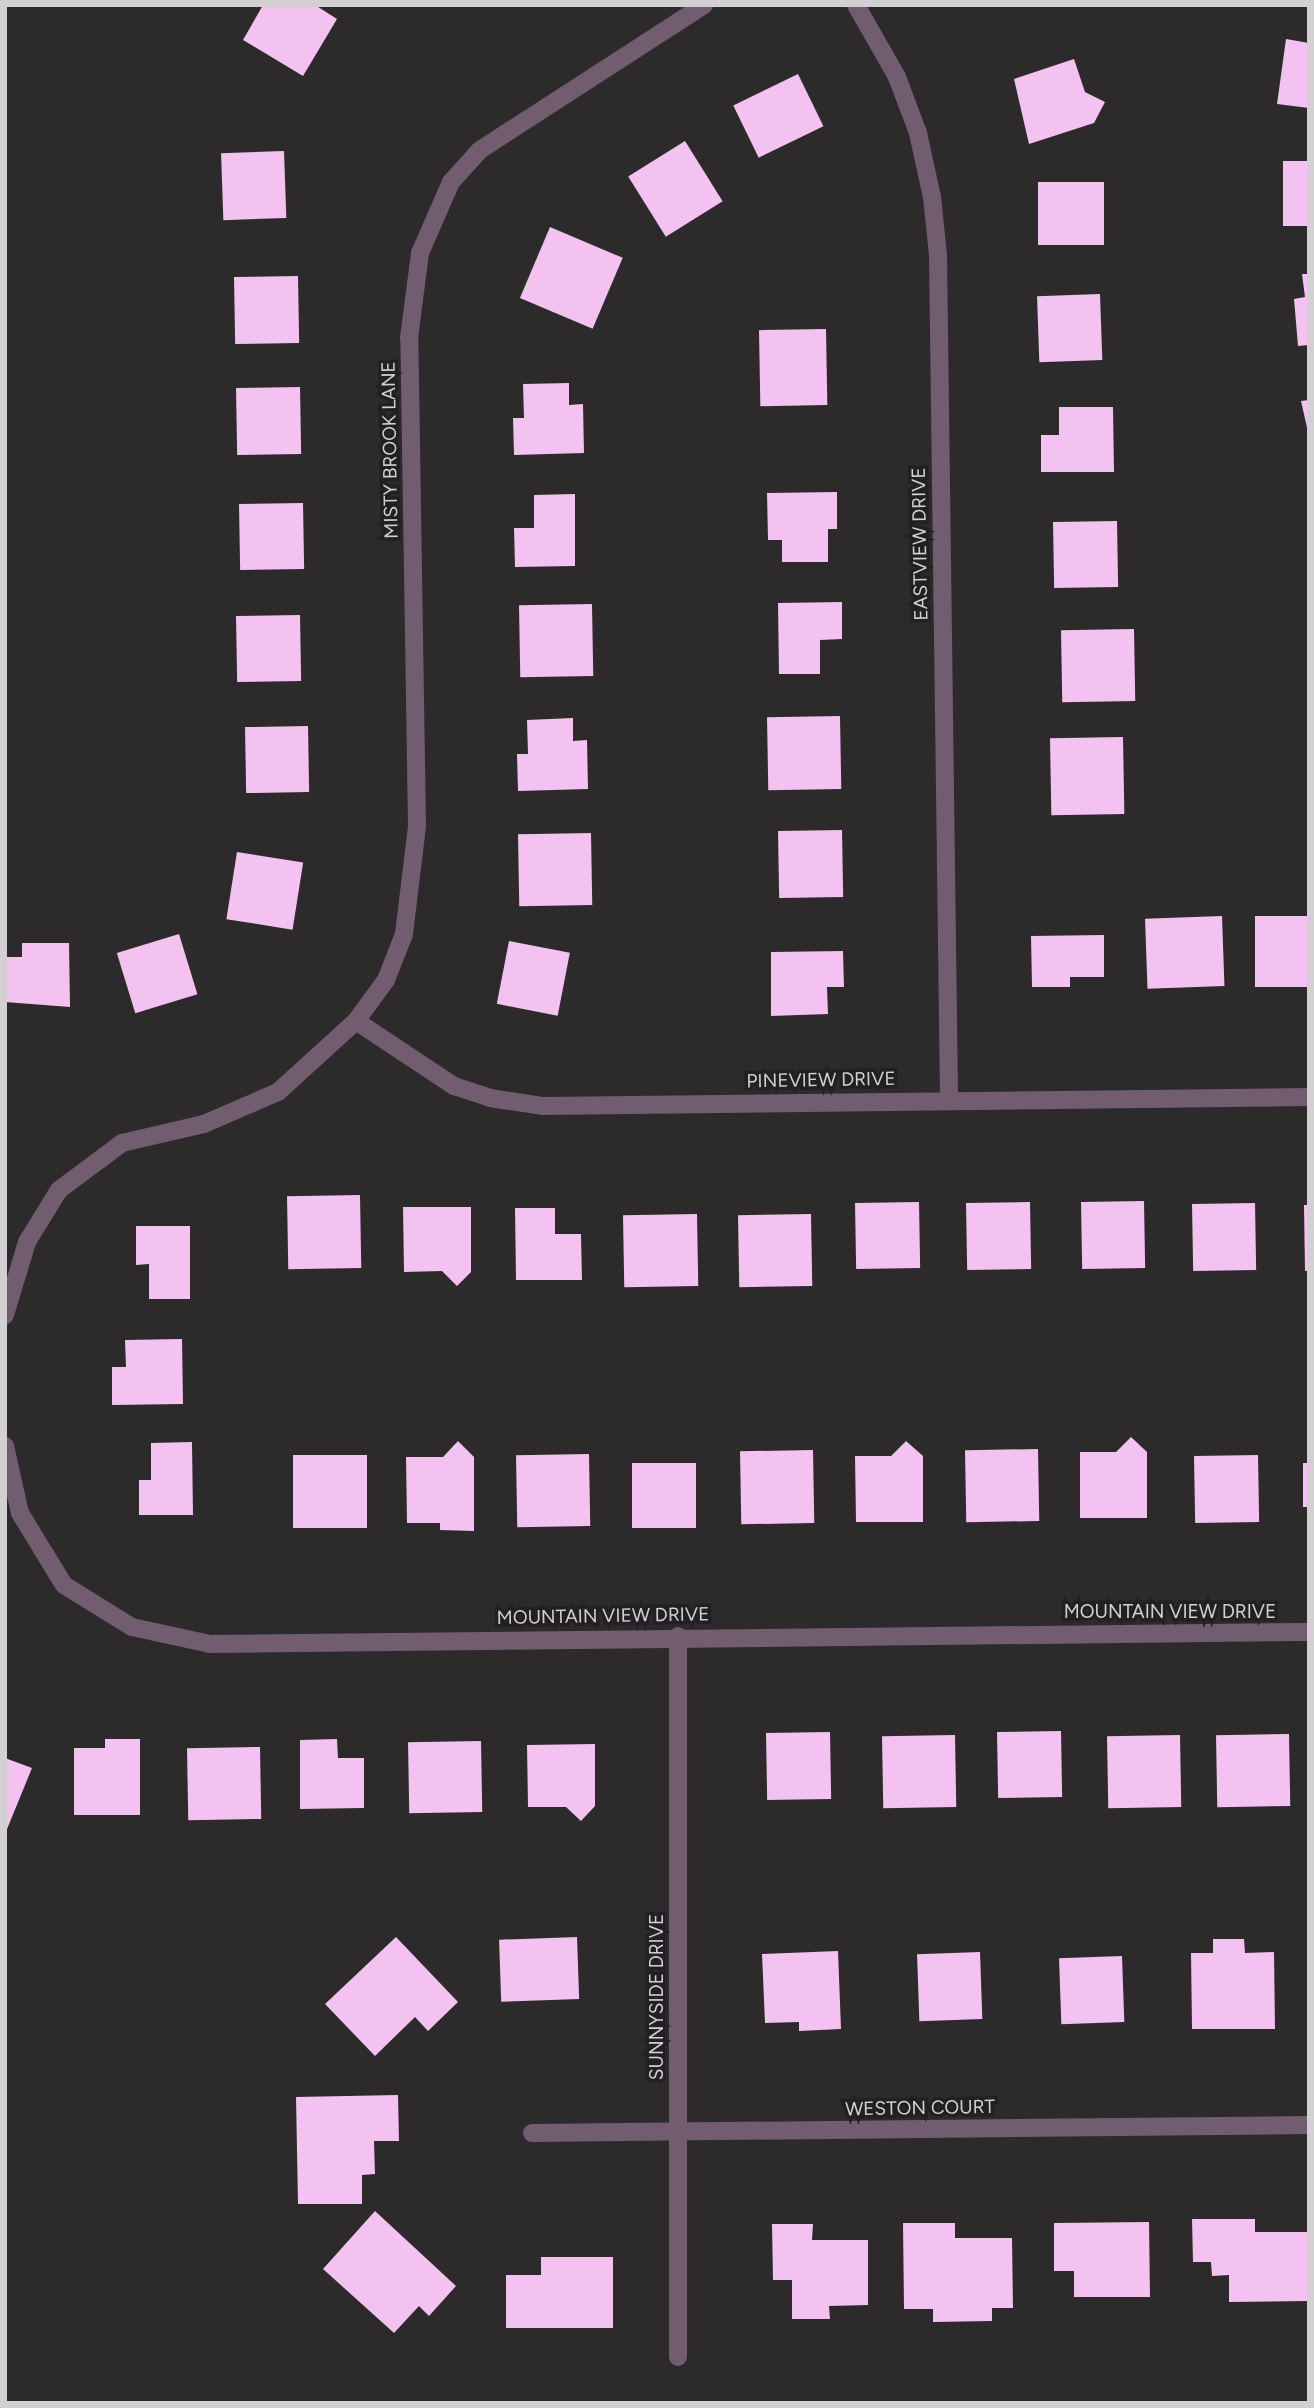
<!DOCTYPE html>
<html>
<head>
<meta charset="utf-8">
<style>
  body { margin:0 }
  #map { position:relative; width:1314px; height:2408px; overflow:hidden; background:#2d2a2c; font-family:Figtree,sans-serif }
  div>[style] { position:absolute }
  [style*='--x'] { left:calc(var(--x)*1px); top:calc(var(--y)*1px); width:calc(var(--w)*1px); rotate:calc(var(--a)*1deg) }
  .building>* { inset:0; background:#f4c2f0; transform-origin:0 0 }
  .minor>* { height:18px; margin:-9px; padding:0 9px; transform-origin:9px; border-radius:9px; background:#715d6f }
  span { translate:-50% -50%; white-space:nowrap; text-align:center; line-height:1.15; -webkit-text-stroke:7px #232023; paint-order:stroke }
  .street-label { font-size:19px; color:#d2d0d2 }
  .frame { position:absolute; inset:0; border:7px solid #d2d0d2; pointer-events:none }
</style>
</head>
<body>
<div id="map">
  <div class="building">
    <div style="clip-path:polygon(263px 5px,315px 5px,337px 19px,303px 76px,243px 40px)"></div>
    <div style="clip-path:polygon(1286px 39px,1309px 43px,1309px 108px,1277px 104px)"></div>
    <div style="clip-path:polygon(1074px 59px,1085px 92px,1105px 102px,1094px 123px,1029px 144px,1014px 79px)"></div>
    <div style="left:798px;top:74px;width:58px;height:72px;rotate:64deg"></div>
    <div style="left:685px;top:141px;width:71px;height:67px;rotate:58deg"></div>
    <div style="left:284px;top:151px;width:67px;height:63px;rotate:88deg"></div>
    <div style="left:1283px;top:161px;width:26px;height:65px"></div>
    <div style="left:1038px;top:182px;width:66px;height:63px"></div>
    <div style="left:550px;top:227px;width:79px;height:77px;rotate:23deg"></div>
    <div style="clip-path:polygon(1302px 274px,1309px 274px,1309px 345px,1298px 346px,1294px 299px,1305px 297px)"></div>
    <div style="left:298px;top:276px;width:67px;height:64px;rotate:89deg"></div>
    <div style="left:1100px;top:294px;width:66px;height:63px;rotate:88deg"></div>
    <div style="left:826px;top:329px;width:76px;height:67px;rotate:89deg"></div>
    <div style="clip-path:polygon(569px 383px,569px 405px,583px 404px,584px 453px,514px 455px,513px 418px,524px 418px,523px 384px)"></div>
    <div style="left:300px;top:387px;width:67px;height:64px;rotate:89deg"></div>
    <div style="clip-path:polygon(1309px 400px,1309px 432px,1308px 432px,1301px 401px)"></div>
    <div style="clip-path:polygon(1059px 407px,1113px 407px,1114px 472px,1041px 472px,1041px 435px,1059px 435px)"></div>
    <div style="clip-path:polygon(837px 492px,837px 529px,828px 529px,828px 562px,782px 562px,782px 540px,768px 540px,767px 493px)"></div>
    <div style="clip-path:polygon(575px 494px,575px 566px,515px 567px,514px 528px,534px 528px,534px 495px)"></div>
    <div style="left:303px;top:503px;width:66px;height:64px;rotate:89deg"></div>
    <div style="left:1117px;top:521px;width:66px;height:64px;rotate:89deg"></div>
    <div style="clip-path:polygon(842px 602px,842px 639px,820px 640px,820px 674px,779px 674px,778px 603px)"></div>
    <div style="left:592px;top:604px;width:72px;height:73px;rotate:89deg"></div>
    <div style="left:300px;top:615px;width:66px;height:64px;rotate:89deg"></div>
    <div style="left:1134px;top:629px;width:72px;height:73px;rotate:89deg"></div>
    <div style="left:840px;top:716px;width:73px;height:73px;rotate:89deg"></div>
    <div style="clip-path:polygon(573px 718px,573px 741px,587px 740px,588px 789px,518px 791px,517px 754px,528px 754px,527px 720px)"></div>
    <div style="left:308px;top:726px;width:66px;height:63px;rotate:89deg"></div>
    <div style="left:1123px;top:737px;width:77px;height:73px;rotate:89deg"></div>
    <div style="left:842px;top:830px;width:67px;height:64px;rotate:89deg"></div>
    <div style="left:591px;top:833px;width:72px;height:73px;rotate:89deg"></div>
    <div style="left:237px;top:852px;width:67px;height:68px;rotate:9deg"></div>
    <div style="left:1222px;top:916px;width:70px;height:77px;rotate:88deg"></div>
    <div style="left:1309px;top:916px;width:71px;height:54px;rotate:90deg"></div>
    <div style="left:179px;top:934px;width:63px;height:65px;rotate:73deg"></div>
    <div style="clip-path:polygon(1104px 935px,1104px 977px,1070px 977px,1070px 987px,1032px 987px,1031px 936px)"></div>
    <div style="left:509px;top:941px;width:62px;height:64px;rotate:11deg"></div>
    <div style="clip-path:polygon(22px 943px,69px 943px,70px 1007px,5px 1002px,5px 957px,22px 957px)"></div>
    <div style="clip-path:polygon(843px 951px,844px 987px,827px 987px,828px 1014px,771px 1016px,771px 952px)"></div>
    <div style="left:360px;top:1195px;width:73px;height:73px;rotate:89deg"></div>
    <div style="left:1144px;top:1201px;width:67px;height:63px;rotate:89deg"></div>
    <div style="left:919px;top:1202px;width:66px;height:64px;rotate:89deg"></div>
    <div style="left:1030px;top:1202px;width:67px;height:64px;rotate:89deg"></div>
    <div style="left:1255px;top:1203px;width:67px;height:63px;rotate:89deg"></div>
    <div style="clip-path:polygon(1304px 1205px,1309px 1205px,1309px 1271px,1305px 1271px)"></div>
    <div style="clip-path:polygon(403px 1207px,471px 1207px,471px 1272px,457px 1286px,442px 1271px,404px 1272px)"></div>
    <div style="clip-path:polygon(515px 1208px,555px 1208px,555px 1234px,581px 1234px,582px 1280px,516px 1280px)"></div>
    <div style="left:697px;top:1214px;width:72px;height:74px;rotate:89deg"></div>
    <div style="left:811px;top:1214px;width:72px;height:73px;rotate:89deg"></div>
    <div style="clip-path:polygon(136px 1226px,190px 1226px,190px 1299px,149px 1299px,149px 1264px,136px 1265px)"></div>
    <div style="clip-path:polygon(182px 1339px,183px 1404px,112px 1405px,112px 1367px,126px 1367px,125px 1340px)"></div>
    <div style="clip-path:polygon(1131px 1437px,1147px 1452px,1147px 1518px,1080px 1518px,1080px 1452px,1116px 1452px)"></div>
    <div style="clip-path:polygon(458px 1441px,474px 1457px,474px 1531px,440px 1530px,440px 1523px,407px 1523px,406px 1457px,443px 1457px)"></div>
    <div style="clip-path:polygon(906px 1441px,923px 1456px,923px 1522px,856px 1522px,855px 1456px,891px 1456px)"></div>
    <div style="clip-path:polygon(192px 1442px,193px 1515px,139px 1515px,139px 1480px,151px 1480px,151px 1443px)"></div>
    <div style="left:1038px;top:1449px;width:72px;height:73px;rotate:89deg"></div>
    <div style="left:813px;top:1450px;width:73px;height:73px;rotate:89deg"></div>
    <div style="left:589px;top:1454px;width:72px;height:73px;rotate:89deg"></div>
    <div style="left:367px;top:1455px;width:73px;height:74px;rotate:90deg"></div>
    <div style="left:1258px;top:1455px;width:67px;height:64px;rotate:89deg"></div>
    <div style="left:632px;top:1463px;width:64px;height:65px"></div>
    <div style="left:1303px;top:1463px;width:6px;height:44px"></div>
    <div style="left:1061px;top:1731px;width:66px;height:64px;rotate:89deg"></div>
    <div style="left:830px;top:1732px;width:67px;height:64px;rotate:89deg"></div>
    <div style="left:1289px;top:1734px;width:72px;height:73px;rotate:89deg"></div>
    <div style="left:955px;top:1735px;width:72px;height:73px;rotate:89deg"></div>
    <div style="left:1180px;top:1735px;width:72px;height:73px;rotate:89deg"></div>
    <div style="clip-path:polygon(105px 1739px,140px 1739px,140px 1815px,74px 1815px,74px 1748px,105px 1748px)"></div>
    <div style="clip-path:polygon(337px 1739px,338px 1758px,364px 1758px,364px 1808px,300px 1809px,300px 1740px)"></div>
    <div style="left:481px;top:1741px;width:71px;height:73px;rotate:89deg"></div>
    <div style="clip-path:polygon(595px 1744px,595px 1806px,581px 1821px,566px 1807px,528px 1807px,527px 1745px)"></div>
    <div style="left:260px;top:1747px;width:72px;height:73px;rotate:89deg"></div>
    <div style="clip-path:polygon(5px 1758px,32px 1768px,5px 1834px)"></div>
    <div style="clip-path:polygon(396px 1937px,458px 2002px,428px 2031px,415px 2017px,375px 2056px,325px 2004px)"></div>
    <div style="left:577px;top:1937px;width:62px;height:78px;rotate:88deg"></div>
    <div style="clip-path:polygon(1213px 1939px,1244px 1939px,1245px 1953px,1274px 1952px,1275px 2029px,1192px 2029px,1191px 1953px,1213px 1953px)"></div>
    <div style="clip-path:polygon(838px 1951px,841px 2029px,799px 2031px,799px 2022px,765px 2023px,762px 1954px)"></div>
    <div style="left:980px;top:1952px;width:67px;height:63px;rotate:88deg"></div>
    <div style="left:1122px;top:1956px;width:66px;height:63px;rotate:88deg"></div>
    <div style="clip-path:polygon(398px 2095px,399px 2141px,374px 2141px,375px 2174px,362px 2175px,362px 2204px,298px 2204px,296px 2097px)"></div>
    <div style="clip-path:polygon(375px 2211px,456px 2286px,429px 2316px,419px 2306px,394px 2333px,323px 2269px)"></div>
    <div style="clip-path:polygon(1192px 2219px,1255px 2219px,1255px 2232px,1307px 2232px,1308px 2301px,1229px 2302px,1229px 2275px,1212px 2276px,1211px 2262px,1193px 2262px)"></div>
    <div style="clip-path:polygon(1149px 2222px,1150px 2297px,1074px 2297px,1074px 2271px,1054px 2271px,1054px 2223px)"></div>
    <div style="clip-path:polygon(903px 2223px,955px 2223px,955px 2238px,1012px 2238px,1013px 2308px,992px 2308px,992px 2321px,933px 2322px,933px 2309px,904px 2309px)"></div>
    <div style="clip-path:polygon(772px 2224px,813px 2224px,812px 2240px,868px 2240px,868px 2305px,829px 2306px,830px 2319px,792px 2319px,792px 2280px,773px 2280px)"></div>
    <div style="clip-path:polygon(541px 2257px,613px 2257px,613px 2328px,506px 2328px,506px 2275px,541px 2275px)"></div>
  </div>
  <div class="minor">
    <div style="--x:856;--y:5;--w:83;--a:60.3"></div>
    <div style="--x:897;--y:77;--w:60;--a:69.4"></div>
    <div style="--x:918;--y:133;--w:66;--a:77.7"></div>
    <div style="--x:932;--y:197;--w:58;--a:84.1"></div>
    <div style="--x:938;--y:255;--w:843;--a:89.25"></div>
    <div style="--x:356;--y:1021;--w:118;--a:33.6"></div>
    <div style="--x:454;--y:1086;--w:38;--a:18"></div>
    <div style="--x:490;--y:1098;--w:54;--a:8.6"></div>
    <div style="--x:543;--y:1106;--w:766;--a:-0.67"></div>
    <div style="--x:5;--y:1315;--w:76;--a:-73.2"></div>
    <div style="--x:27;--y:1242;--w:61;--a:-58.4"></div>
    <div style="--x:59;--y:1190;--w:79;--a:-36.7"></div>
    <div style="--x:122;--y:1143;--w:84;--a:-13"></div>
    <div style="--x:204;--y:1124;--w:81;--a:-23.4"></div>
    <div style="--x:278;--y:1092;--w:105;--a:-42.3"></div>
    <div style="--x:356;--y:1021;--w:51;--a:-53.8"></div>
    <div style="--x:386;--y:980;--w:49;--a:-68.6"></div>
    <div style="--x:404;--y:934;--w:109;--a:-83.1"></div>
    <div style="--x:417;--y:826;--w:488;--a:-90.9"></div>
    <div style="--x:409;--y:338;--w:86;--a:-82.6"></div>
    <div style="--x:420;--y:253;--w:77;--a:-66.4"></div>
    <div style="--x:451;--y:182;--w:43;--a:-47.8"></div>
    <div style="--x:480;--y:150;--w:267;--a:-32.9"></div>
    <div style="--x:5;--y:1446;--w:69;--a:77.4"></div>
    <div style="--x:20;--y:1513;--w:84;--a:58.6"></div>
    <div style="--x:64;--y:1585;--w:80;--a:31.7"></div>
    <div style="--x:132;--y:1627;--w:80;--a:12.3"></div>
    <div style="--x:210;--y:1644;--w:1099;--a:-0.63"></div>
    <div style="--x:532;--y:2133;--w:777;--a:-0.59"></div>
    <div style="--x:678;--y:2357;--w:721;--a:-90"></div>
  </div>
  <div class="street-label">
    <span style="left:390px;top:450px;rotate:-91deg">MISTY BROOK LANE</span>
    <span style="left:920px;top:544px;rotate:-91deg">EASTVIEW DRIVE</span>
    <span style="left:821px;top:1080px;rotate:-1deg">PINEVIEW DRIVE</span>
    <span style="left:1170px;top:1612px">MOUNTAIN VIEW DRIVE</span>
    <span style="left:603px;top:1616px;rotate:-1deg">MOUNTAIN VIEW DRIVE</span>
    <span style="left:657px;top:1997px;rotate:-90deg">SUNNYSIDE DRIVE</span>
    <span style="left:920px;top:2108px;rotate:-1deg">WESTON COURT</span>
  </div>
  <div class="frame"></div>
</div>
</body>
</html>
